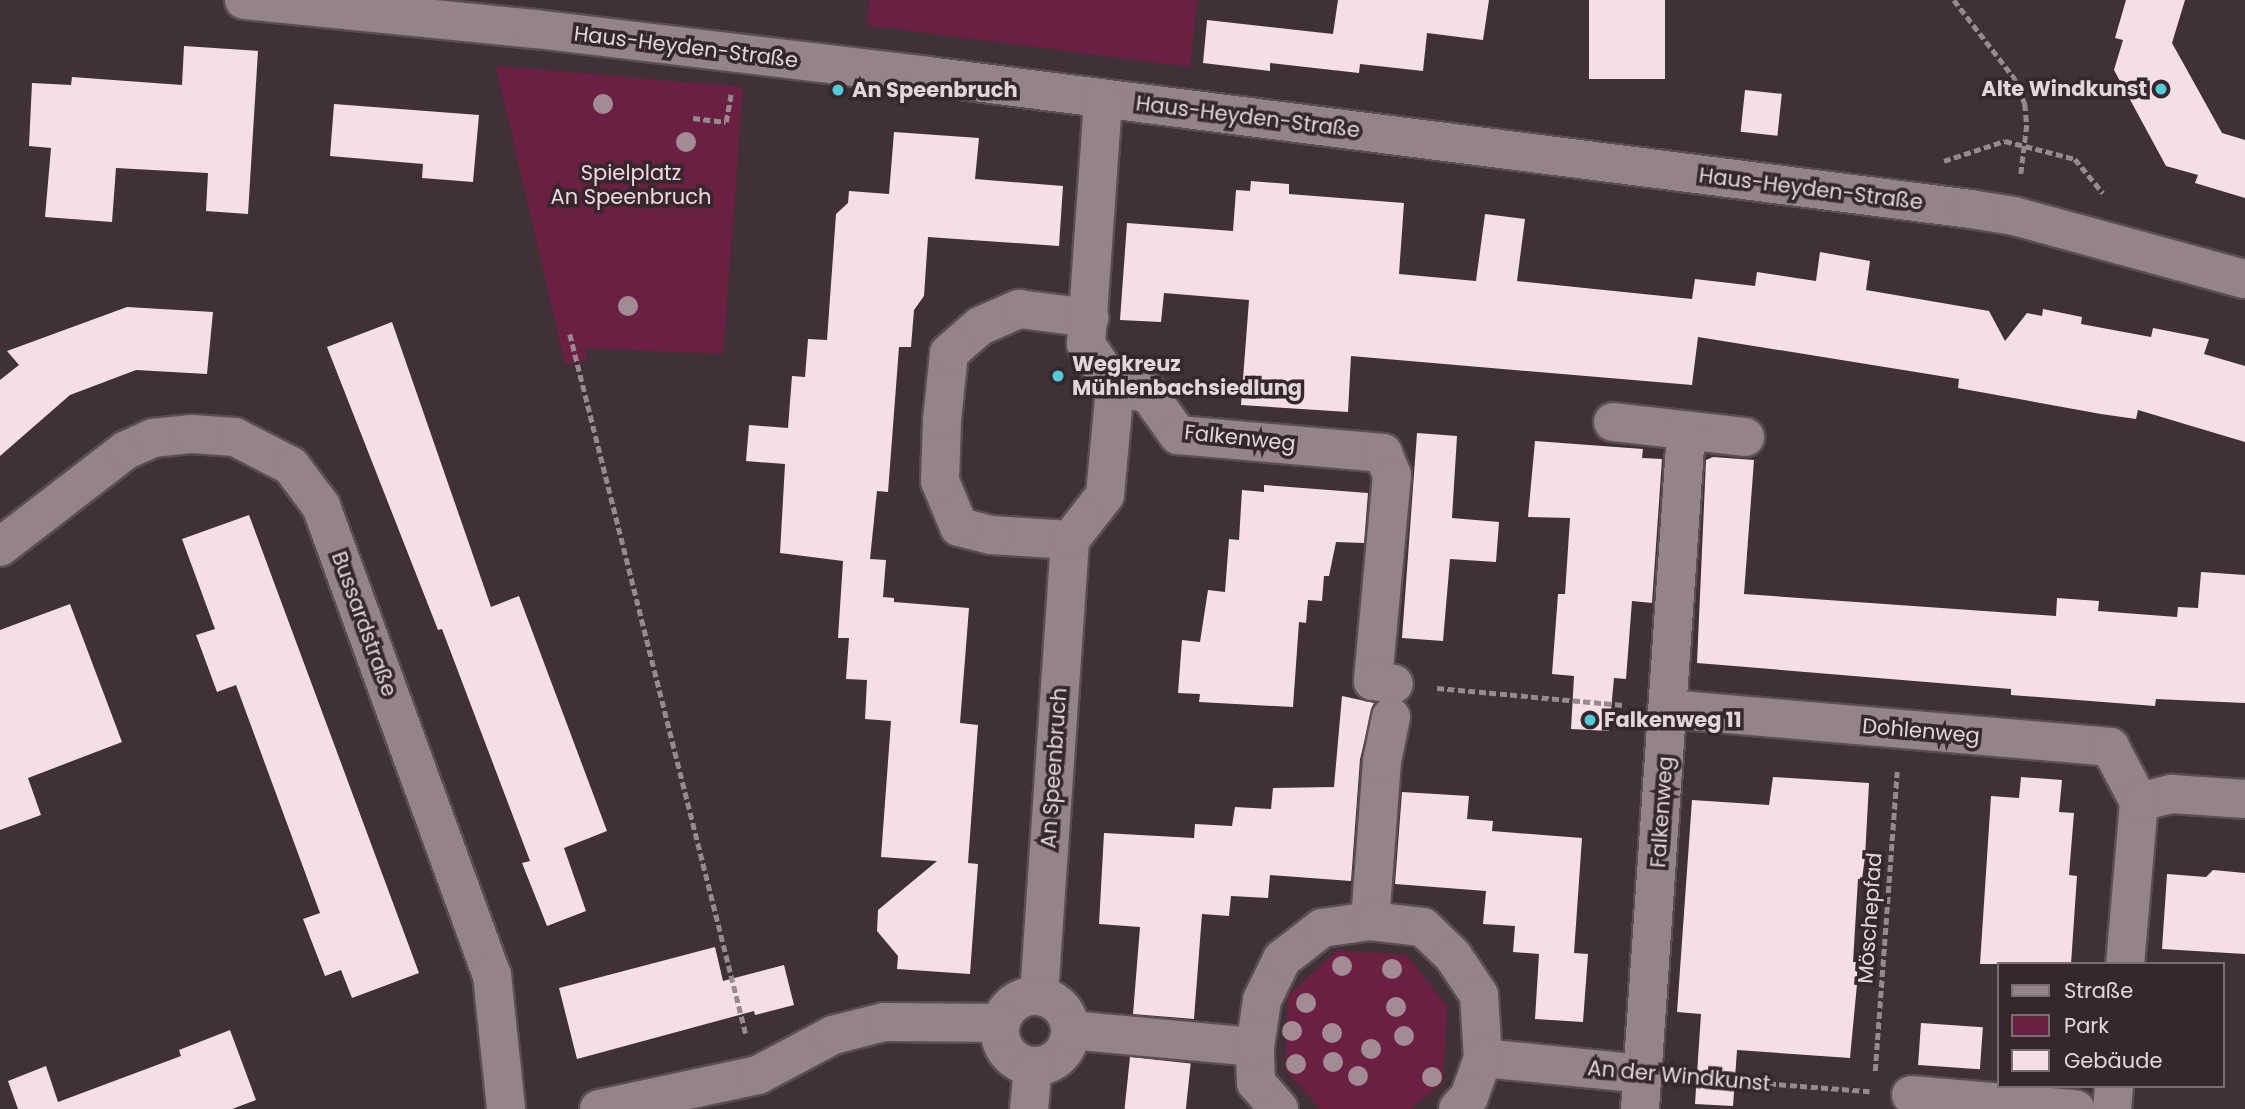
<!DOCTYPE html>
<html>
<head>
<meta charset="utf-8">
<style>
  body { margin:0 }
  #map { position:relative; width:2245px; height:1109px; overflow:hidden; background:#403136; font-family:Poppins,sans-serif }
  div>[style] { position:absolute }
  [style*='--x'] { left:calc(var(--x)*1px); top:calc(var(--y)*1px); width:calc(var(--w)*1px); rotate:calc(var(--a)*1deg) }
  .green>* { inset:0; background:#6b2043 }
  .building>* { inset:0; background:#f3dfe5; transform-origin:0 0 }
  .path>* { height:4.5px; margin-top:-2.25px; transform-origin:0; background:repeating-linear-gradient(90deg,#968a8e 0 7px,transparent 0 10.5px) }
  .roads { filter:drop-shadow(2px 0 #5a4e53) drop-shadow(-2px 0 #5a4e53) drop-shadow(0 2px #5a4e53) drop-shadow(0 -2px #5a4e53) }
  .minor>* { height:38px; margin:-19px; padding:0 19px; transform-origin:19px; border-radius:19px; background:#948389 }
  .minor>.ring { margin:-19px; padding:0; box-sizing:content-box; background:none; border:38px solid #948389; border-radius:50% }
  .trees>* { width:20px; height:20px; margin:-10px; border-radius:50%; background:#a18c93 }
  .dots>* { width:19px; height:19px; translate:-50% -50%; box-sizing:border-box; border:4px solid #35272c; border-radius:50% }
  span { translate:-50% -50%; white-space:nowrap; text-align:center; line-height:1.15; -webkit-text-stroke:7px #35272c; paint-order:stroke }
  .street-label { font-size:21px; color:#e1d7da }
  .poi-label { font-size:21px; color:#e1d7da; font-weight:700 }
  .right { translate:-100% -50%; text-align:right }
  .left { translate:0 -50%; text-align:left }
  .park-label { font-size:21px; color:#f0d7df }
  .legend { position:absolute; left:1997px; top:962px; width:228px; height:126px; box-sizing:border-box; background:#35272c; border:2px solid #7a6d72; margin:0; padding:9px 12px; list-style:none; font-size:21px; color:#e1d7da }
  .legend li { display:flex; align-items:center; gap:14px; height:35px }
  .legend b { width:35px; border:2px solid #7a6d72 }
</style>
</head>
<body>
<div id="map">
  <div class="green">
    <div style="clip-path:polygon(870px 0,1197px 0,1190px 67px,867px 25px)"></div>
    <div style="clip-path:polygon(496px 66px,743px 87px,723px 354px,585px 348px,587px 360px,565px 364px)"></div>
    <div style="clip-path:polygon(1337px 950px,1407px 955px,1447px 1007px,1443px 1082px,1411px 1109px,1320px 1109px,1285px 1070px,1288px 996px)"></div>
  </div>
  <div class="building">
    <div style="clip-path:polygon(1338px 0,1489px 0,1483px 40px,1427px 33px,1423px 71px,1360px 64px,1359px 73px,1270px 63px,1270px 71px,1203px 63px,1207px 20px,1333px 34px)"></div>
    <div style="left:1589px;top:0;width:76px;height:79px"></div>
    <div style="clip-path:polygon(2126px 0,2185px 0,2172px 43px,2222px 133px,2245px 140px,2245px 198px,2195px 183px,2198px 175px,2166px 166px,2114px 70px,2123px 40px,2115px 38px)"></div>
    <div style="clip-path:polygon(184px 46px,258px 51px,248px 214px,206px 211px,208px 173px,116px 168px,112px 222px,45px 217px,51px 148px,29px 146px,32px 83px,71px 85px,72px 77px,182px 85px)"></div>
    <div style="left:1745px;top:90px;width:37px;height:42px;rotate:6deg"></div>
    <div style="clip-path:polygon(334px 104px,479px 115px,473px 182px,422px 178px,423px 164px,330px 156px)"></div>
    <div style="clip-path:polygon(894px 132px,979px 138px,975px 179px,1063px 186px,1059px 246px,928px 237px,924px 296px,914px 310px,911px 347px,899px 347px,888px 492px,877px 491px,870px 559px,886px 560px,883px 597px,894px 598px,894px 602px,969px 608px,960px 723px,978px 725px,968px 863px,978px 864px,970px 974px,897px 969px,898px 956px,877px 931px,878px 910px,937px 861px,881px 857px,891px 721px,865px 719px,867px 680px,846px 679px,849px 638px,838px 638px,843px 561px,780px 553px,785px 464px,746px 461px,749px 425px,788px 428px,792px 376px,805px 377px,808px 339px,827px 340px,836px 214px,848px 203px,849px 191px,889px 194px)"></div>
    <div style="clip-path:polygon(1251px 181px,1289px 184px,1289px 194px,1404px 203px,1399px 274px,1476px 281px,1485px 214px,1525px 219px,1517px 281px,1692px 299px,1695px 279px,1755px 286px,1757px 272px,1816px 281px,1820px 252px,1870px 261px,1866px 290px,1989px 311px,2005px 341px,2027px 313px,2042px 316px,2043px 309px,2082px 317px,2081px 324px,2151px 337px,2153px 328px,2209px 339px,2204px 354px,2245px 366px,2245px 442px,2138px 410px,2136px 419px,2101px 414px,1958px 388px,1959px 379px,1698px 337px,1692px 385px,1351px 356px,1348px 412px,1241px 405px,1249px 300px,1164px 293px,1161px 322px,1120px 320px,1127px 223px,1233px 231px,1236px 190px,1250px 191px)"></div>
    <div style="clip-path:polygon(127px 307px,213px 312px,207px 374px,136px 370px,70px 395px,0 456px,0 380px,19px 365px,7px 351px)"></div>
    <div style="clip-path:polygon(392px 322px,491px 607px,519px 596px,607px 831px,564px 848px,586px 911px,547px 926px,522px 863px,530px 861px,442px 629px,438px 630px,327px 347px)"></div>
    <div style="clip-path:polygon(1417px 433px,1457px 436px,1452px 518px,1499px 522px,1496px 562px,1450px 559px,1443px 641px,1402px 638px)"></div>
    <div style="clip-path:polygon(1535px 441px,1643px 449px,1642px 458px,1662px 459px,1652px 603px,1632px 601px,1626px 679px,1614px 678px,1609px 731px,1571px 729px,1574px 676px,1552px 674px,1558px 594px,1565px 594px,1570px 518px,1528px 517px)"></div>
    <div style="clip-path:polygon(1713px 457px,1754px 460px,1744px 594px,2056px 616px,2057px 598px,2099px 601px,2098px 611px,2177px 617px,2178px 607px,2198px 608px,2201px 572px,2245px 575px,2245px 703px,2156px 699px,2155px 706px,2011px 695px,2011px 689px,1697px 663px,1706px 460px)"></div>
    <div style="clip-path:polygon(1264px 485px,1368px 493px,1364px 543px,1336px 542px,1329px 576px,1324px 576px,1322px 601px,1308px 600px,1306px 623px,1299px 622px,1293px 707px,1199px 702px,1200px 694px,1178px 693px,1182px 640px,1200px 642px,1208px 590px,1225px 592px,1229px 539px,1239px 540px,1242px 490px,1264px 492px)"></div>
    <div style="clip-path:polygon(249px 515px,419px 973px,352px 998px,341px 970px,325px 976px,303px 919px,320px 913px,236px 685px,217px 692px,196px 635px,215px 629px,182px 539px)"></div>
    <div style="clip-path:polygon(70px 604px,122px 742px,28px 778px,41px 815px,0 830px,0 630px)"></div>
    <div style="clip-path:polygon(1342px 696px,1374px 703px,1360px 759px,1351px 881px,1270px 875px,1268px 898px,1231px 896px,1229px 916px,1202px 914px,1194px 1019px,1133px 1014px,1140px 927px,1099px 924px,1104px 833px,1194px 838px,1195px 824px,1232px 826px,1235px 807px,1271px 809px,1273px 788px,1334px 787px)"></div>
    <div style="clip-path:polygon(1773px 777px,1869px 783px,1865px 857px,1862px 879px,1858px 879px,1853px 962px,1857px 962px,1857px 984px,1850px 1058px,1737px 1050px,1733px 1106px,1695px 1104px,1701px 1014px,1677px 1012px,1692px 800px,1769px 805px)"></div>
    <div style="clip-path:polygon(2021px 777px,2062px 780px,2059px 812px,2074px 813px,2069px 875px,2077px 876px,2071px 964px,1980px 964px,1991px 796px,2019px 798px)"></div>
    <div style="clip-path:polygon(1402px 792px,1469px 796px,1467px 819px,1493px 821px,1492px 831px,1582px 838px,1574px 953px,1588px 954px,1583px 1022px,1535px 1019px,1539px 954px,1513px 952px,1515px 926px,1483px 924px,1486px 891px,1395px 884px)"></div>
    <div style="clip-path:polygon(2213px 870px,2245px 873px,2245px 954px,2162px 949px,2167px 874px,2206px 877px)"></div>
    <div style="clip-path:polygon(715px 947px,723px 981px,784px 965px,794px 1005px,755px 1015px,754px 1011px,577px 1059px,559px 988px)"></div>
    <div style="left:1921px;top:1023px;width:62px;height:42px;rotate:4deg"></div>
    <div style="clip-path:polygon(230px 1030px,256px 1100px,232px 1109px,18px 1109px,8px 1081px,46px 1066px,58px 1102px,181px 1056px,179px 1050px)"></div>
    <div style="left:1130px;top:1057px;width:61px;height:52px;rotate:6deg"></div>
  </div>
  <div class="path">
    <div style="--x:1954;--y:0;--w:100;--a:52.3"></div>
    <div style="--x:2015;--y:79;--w:27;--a:68"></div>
    <div style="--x:2025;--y:104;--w:21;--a:85"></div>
    <div style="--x:2027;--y:125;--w:49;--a:97"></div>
    <div style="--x:693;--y:118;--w:33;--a:7"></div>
    <div style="--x:726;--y:122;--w:28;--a:-80"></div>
    <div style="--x:1944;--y:161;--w:64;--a:-18.2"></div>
    <div style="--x:2005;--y:141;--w:72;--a:14.4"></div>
    <div style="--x:2075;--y:159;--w:44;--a:50.5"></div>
    <div style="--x:570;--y:334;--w:722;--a:75.89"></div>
    <div style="--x:1437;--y:688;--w:187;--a:5.2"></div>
    <div style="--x:1875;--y:1071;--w:300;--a:-85.8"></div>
    <div style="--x:1685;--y:1077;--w:185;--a:4.4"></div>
  </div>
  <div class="roads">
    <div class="minor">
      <div style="--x:244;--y:0;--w:293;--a:5.7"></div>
      <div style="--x:536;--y:29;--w:395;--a:6.8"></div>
      <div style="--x:928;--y:76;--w:1050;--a:7.27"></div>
      <div style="--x:1970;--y:209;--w:45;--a:9"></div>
      <div style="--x:2014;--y:216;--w:239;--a:15.3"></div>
      <div style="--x:1115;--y:388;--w:33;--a:9"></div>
      <div style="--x:1148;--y:393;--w:52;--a:54.5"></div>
      <div style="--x:1178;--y:435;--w:206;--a:5"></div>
      <div style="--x:1383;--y:453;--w:24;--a:68"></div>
      <div style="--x:1392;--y:475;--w:207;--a:95.3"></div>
      <div style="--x:1373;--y:681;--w:21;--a:8"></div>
      <div style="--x:1613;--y:422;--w:133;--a:6.5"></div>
      <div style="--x:1070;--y:540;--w:79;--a:-176.4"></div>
      <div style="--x:991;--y:535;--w:33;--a:-166"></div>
      <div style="--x:959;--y:527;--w:50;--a:-112.4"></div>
      <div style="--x:940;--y:481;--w:61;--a:-88.1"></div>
      <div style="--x:942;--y:420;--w:67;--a:-84"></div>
      <div style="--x:949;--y:353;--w:41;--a:-41.1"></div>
      <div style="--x:980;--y:326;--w:43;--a:-23.6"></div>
      <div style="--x:1019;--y:309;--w:71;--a:7.3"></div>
      <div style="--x:0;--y:547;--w:159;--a:-37.6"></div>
      <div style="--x:126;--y:450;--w:30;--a:-24"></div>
      <div style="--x:153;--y:438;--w:39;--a:-6"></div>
      <div style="--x:192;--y:434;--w:43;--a:4"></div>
      <div style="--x:235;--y:437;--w:63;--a:27.4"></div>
      <div style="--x:291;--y:466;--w:50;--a:53.1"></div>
      <div style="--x:321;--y:506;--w:499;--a:70"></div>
      <div style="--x:492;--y:975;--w:135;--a:84"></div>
      <div style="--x:1669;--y:709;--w:443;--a:4.9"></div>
      <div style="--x:2110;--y:747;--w:62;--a:62.2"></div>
      <div style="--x:2139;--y:802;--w:163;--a:94.9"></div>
      <div style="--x:2139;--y:802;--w:34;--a:-14"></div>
      <div style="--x:2172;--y:794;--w:73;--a:3.9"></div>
      <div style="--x:1370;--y:921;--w:160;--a:-85.7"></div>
      <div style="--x:1382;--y:761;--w:45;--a:-78.4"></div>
      <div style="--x:1039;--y:995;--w:456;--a:-86.1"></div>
      <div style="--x:1070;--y:540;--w:57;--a:-52.1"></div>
      <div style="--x:1105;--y:495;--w:107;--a:-84.7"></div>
      <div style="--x:1115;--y:388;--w:53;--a:-123.4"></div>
      <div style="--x:1086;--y:344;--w:246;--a:-86"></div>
      <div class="ring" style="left:1000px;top:996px;width:32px;height:32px"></div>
      <div style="--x:1070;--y:1030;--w:186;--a:5.3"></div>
      <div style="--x:1483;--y:1058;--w:161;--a:5.7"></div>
      <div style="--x:1911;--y:1095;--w:165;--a:4.9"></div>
      <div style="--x:599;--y:1109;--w:163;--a:-12.1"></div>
      <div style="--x:758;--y:1075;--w:85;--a:-28.1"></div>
      <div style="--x:833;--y:1035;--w:53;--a:-14.3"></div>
      <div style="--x:884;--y:1022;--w:117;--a:0.5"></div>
      <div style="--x:1029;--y:1109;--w:43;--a:-84.7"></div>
      <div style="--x:1279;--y:1109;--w:35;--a:-131"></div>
      <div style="--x:1256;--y:1083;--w:36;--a:-92"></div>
      <div style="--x:1255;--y:1047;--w:48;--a:-81.5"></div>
      <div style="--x:1262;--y:1000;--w:46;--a:-64"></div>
      <div style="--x:1282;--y:959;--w:51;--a:-37.8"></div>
      <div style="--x:1322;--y:928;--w:49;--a:-8.3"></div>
      <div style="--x:1370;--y:921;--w:53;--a:6.5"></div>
      <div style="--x:1423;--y:927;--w:42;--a:44"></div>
      <div style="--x:1453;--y:956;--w:47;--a:56.3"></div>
      <div style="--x:1479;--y:995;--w:63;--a:86.4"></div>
      <div style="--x:1483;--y:1058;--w:41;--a:109.7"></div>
      <div style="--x:1469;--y:1097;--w:16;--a:133"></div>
      <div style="--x:1640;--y:1109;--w:679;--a:-86.11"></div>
      <div style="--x:2112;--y:1109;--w:23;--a:-85"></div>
    </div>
  </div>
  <div class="trees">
    <div style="left:603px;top:104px"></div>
    <div style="left:686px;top:142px"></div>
    <div style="left:628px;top:306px"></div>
    <div style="left:1342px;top:966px"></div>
    <div style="left:1392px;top:969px"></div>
    <div style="left:1306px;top:1003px"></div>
    <div style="left:1396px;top:1007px"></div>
    <div style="left:1292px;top:1031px"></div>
    <div style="left:1332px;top:1033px"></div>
    <div style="left:1404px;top:1036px"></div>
    <div style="left:1371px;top:1049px"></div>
    <div style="left:1333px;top:1062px"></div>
    <div style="left:1296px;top:1064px"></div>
    <div style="left:1358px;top:1076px"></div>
    <div style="left:1432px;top:1077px"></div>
  </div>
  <div class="dots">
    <div style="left:2161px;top:89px;background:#52cbd8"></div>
    <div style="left:838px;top:90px;background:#52cbd8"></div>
    <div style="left:1058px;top:376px;background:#52cbd8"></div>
    <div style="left:1590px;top:720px;background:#52cbd8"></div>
  </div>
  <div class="street-label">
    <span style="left:686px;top:47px;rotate:7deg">Haus-Heyden-Straße</span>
    <span style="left:1248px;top:117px;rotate:7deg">Haus-Heyden-Straße</span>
    <span style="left:1811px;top:189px;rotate:7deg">Haus-Heyden-Straße</span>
    <span style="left:1240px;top:438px;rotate:6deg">Falkenweg</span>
    <span style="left:364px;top:624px;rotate:70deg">Bussardstraße</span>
    <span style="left:1921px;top:731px;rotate:5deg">Dohlenweg</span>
    <span style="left:1054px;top:768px;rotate:-86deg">An Speenbruch</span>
    <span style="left:1662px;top:812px;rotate:-86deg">Falkenweg</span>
    <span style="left:1870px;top:918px;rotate:-86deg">Möschepfad</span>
    <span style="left:1679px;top:1076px;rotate:5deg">An der Windkunst</span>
  </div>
  <div class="poi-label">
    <span class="right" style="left:2147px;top:89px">Alte Windkunst</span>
    <span class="left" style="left:852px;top:90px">An Speenbruch</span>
    <span class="left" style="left:1072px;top:376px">Wegkreuz<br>Mühlenbachsiedlung</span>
    <span class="left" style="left:1604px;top:720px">Falkenweg 11</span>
  </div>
  <div class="park-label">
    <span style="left:631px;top:185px">Spielplatz<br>An Speenbruch</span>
  </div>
  <ul class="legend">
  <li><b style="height:9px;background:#948389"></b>Straße</li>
  <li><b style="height:19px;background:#6b2043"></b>Park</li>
  <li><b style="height:19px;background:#f3dfe5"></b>Gebäude</li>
  </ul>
</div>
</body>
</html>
